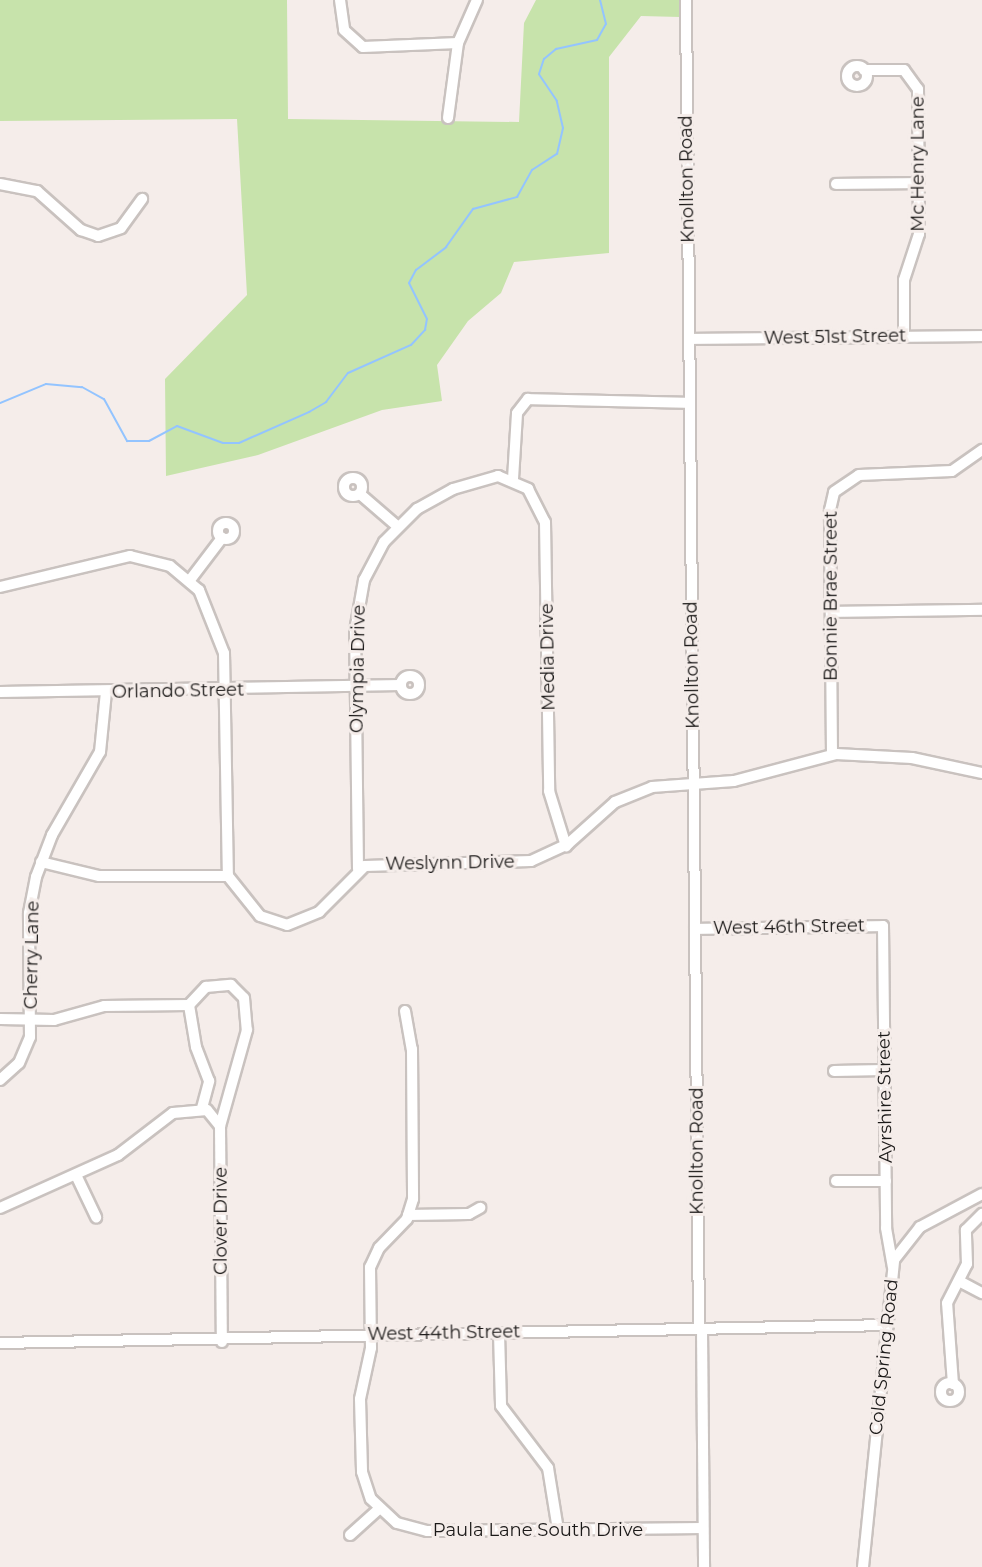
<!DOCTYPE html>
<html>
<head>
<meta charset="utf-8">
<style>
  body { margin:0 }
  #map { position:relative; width:982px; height:1567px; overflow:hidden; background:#f5edea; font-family:Montserrat,sans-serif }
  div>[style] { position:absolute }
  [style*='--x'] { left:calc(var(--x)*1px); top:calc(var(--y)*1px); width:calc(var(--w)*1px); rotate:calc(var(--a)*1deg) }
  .green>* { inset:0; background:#c7e3ab }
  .stream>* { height:2px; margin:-1px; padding:0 1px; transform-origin:1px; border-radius:1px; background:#93c4ff }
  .roads { filter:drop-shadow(2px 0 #c9c2bf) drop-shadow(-2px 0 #c9c2bf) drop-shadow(0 2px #c9c2bf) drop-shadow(0 -2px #c9c2bf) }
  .minor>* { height:10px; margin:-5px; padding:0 5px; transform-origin:5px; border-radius:5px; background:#fff }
  .minor>.ring { margin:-5px; padding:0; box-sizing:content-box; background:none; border:10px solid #fff; border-radius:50% }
  span { translate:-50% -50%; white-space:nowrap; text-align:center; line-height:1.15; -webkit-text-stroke:6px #f5edea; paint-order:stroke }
  .street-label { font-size:18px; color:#1b1918 }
</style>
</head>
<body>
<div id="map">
  <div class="green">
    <div style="clip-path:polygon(0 0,287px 0,288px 119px,519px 122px,524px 23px,536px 0,680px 0,680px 17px,641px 16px,609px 57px,609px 253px,514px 262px,501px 293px,468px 321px,437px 365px,442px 401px,382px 410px,258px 455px,166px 476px,165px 379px,247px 295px,237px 119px,0 121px)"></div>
  </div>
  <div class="stream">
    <div style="--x:0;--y:403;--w:50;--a:-22.4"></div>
    <div style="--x:46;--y:384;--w:36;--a:5"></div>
    <div style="--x:82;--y:387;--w:25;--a:29"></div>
    <div style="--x:104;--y:399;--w:48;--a:61.3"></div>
    <div style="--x:127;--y:441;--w:22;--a:0"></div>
    <div style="--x:149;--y:441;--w:32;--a:-28"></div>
    <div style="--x:177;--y:426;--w:49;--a:20.3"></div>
    <div style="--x:223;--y:443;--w:16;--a:0"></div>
    <div style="--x:239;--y:443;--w:77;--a:-23.9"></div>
    <div style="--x:309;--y:412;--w:20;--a:-30"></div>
    <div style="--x:326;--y:402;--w:36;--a:-53"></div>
    <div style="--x:348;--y:373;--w:69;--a:-24"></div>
    <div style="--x:411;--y:345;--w:21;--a:-47"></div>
    <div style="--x:425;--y:330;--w:11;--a:-80"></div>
    <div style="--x:427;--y:319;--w:40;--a:-116.6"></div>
    <div style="--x:409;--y:283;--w:15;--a:-62"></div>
    <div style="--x:416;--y:270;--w:38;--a:-37"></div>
    <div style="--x:446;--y:247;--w:47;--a:-54.6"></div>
    <div style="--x:473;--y:209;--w:46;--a:-15.3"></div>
    <div style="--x:517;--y:197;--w:31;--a:-61"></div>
    <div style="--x:532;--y:170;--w:30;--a:-33"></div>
    <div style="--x:557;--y:154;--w:27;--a:-77"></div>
    <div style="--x:563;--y:128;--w:28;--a:-103"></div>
    <div style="--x:557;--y:101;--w:32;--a:-124"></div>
    <div style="--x:539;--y:74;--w:16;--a:-72"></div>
    <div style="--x:544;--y:59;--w:16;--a:-40"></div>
    <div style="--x:556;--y:49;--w:42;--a:-12.4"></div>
    <div style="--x:597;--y:40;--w:18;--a:-61"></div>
    <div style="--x:606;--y:24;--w:25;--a:-104"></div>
  </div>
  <div class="roads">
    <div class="minor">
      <div style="--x:340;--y:0;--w:30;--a:82"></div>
      <div style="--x:344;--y:30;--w:25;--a:42"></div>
      <div style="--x:363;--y:47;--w:95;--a:-2.4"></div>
      <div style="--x:686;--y:0;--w:1329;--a:89.44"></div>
      <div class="ring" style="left:847px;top:66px;width:10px;height:10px"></div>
      <div style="--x:864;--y:70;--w:40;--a:0"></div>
      <div style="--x:904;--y:70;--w:24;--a:54"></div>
      <div style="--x:918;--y:89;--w:145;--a:89.6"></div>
      <div style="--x:919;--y:234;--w:48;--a:108.1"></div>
      <div style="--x:904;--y:280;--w:56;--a:90"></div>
      <div style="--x:448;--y:118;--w:76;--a:-82.4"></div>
      <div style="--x:458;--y:43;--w:47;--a:-66.2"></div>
      <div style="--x:0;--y:184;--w:38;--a:11"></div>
      <div style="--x:37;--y:191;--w:59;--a:41.6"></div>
      <div style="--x:81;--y:230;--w:18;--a:19"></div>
      <div style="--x:98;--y:236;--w:24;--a:-19"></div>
      <div style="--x:121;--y:228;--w:36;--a:-54"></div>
      <div style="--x:836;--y:184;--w:83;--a:-0.7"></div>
      <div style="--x:689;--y:339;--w:293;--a:-0.6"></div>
      <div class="ring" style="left:344px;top:478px;width:8px;height:8px"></div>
      <div style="--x:513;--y:479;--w:66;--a:-86.5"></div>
      <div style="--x:517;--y:413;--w:18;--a:-52"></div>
      <div style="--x:528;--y:399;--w:162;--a:1.4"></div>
      <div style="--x:360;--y:494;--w:49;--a:40.9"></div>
      <div class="ring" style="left:218px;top:523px;width:6px;height:6px"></div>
      <div style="--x:190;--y:580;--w:53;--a:-52.7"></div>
      <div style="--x:0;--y:587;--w:134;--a:-13.4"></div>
      <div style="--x:130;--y:556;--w:41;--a:14"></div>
      <div style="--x:170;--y:566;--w:38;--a:40"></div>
      <div style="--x:199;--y:590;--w:68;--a:68.4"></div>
      <div style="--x:224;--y:653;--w:223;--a:89"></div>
      <div style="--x:831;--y:612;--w:151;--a:-0.8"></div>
      <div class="ring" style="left:401px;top:676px;width:8px;height:8px"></div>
      <div style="--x:0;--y:692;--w:401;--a:-1"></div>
      <div style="--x:832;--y:754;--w:244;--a:-90.5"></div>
      <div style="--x:830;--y:510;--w:18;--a:-77"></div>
      <div style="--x:834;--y:492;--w:30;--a:-34"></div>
      <div style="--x:859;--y:475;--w:93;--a:-2.5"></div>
      <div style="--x:952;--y:471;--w:37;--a:-35"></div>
      <div style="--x:41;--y:862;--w:60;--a:13.6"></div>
      <div style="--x:99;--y:876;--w:129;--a:0"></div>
      <div style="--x:228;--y:876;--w:51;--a:51.3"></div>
      <div style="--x:260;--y:916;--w:28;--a:18"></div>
      <div style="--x:287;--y:925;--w:35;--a:-22"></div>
      <div style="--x:319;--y:912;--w:65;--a:-45"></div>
      <div style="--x:365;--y:866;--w:166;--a:-1.7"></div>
      <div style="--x:531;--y:861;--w:41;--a:-24.7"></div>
      <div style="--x:568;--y:844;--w:63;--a:-41.8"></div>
      <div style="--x:615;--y:802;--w:40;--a:-22"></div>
      <div style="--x:652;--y:787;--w:82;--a:-4.2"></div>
      <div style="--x:734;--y:781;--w:106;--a:-14.8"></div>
      <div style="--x:836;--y:754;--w:76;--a:3"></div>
      <div style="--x:912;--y:758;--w:72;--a:12.1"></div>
      <div style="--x:358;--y:869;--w:238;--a:-90.7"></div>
      <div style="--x:355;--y:631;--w:52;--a:-80"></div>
      <div style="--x:364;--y:580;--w:43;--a:-62.2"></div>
      <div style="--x:384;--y:542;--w:47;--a:-45"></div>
      <div style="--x:417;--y:509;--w:41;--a:-29.1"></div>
      <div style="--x:453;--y:489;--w:47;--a:-16.1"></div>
      <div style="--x:498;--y:476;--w:33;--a:23"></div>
      <div style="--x:528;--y:489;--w:37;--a:63"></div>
      <div style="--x:545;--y:522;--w:269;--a:89.1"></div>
      <div style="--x:549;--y:791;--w:58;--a:72.8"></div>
      <div style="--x:695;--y:929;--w:188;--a:-0.9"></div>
      <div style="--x:883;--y:926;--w:302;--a:89.4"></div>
      <div style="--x:886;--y:1228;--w:39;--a:80"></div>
      <div style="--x:405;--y:1011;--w:39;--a:80"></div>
      <div style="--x:412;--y:1049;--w:150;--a:89.6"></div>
      <div style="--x:413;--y:1199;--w:21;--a:107"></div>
      <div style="--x:407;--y:1219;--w:40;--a:134"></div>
      <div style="--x:379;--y:1248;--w:21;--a:115"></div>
      <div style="--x:370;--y:1267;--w:81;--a:89.3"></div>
      <div style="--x:371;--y:1348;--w:52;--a:102.2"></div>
      <div style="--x:360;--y:1399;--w:73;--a:88.4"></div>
      <div style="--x:362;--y:1472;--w:28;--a:72"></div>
      <div style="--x:371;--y:1499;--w:35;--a:43"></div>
      <div style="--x:397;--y:1523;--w:31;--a:15"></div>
      <div style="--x:427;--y:1531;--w:276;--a:-0.6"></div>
      <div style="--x:0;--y:1019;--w:54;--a:1.1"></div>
      <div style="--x:54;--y:1020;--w:52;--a:-15.6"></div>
      <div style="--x:104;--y:1006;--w:85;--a:-0.7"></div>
      <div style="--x:834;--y:1071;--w:50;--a:-1.1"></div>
      <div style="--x:0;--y:1080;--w:25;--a:-42"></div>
      <div style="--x:19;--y:1063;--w:28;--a:-67"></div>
      <div style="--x:30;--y:1037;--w:124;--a:-90.5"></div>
      <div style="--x:29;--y:913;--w:37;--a:-79"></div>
      <div style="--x:36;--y:877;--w:45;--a:-69.1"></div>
      <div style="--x:52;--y:835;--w:96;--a:-60"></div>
      <div style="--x:100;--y:752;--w:60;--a:-84.3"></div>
      <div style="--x:202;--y:1108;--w:28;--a:-75"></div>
      <div style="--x:209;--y:1081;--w:36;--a:-111"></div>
      <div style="--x:196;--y:1047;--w:43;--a:-99.5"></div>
      <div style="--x:189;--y:1005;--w:25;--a:-47"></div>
      <div style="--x:206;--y:987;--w:25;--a:-5"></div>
      <div style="--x:231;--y:985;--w:18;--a:45"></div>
      <div style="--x:244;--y:998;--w:32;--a:85"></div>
      <div style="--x:247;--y:1030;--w:100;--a:105.7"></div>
      <div style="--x:76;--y:1175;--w:47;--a:64.5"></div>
      <div style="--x:836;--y:1181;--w:50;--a:0"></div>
      <div style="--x:0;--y:1208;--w:129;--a:-24.2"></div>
      <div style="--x:118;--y:1155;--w:69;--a:-37.4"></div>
      <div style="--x:173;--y:1113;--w:34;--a:-5"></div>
      <div style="--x:207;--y:1110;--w:21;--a:51"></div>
      <div style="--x:220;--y:1126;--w:216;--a:89.5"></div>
      <div style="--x:408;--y:1215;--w:61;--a:-0.9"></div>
      <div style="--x:469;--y:1214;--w:13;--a:-29"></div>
      <div style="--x:959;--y:1281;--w:26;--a:28"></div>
      <div style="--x:702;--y:1329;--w:238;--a:89.5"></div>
      <div style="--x:499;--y:1333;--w:73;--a:88.4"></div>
      <div style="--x:501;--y:1406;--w:78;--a:52.8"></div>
      <div style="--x:548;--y:1468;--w:63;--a:80.8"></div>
      <div style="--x:0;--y:1343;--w:888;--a:-1.16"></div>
      <div class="ring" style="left:941px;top:1383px;width:8px;height:8px"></div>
      <div style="--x:953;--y:1384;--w:81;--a:-94.2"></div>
      <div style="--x:947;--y:1303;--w:44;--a:-62.9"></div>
      <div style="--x:967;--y:1264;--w:34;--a:-92"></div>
      <div style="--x:966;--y:1230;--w:23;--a:-45"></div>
      <div style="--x:350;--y:1535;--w:39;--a:-42"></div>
      <div style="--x:863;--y:1567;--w:309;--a:-84.2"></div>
      <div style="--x:894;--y:1260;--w:42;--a:-51.8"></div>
      <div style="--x:920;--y:1227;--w:70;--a:-28"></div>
    </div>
  </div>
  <div class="street-label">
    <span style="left:918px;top:164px;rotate:-90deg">Mc Henry Lane</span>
    <span style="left:687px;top:179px;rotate:-91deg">Knollton Road</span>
    <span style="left:835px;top:337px;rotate:-1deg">West 51st Street</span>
    <span style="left:831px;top:596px;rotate:-90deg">Bonnie Brae Street</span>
    <span style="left:548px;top:657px;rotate:-91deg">Media Drive</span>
    <span style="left:692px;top:665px;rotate:-91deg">Knollton Road</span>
    <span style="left:358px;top:669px;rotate:-89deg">Olympia Drive</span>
    <span style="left:178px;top:691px;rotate:-1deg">Orlando Street</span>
    <span style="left:450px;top:863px;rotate:-1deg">Weslynn Drive</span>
    <span style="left:789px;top:927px;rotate:-1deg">West 46th Street</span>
    <span style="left:32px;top:955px;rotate:-89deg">Cherry Lane</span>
    <span style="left:885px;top:1097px;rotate:-91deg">Ayrshire Street</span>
    <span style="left:697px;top:1151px;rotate:-90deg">Knollton Road</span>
    <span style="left:221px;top:1221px;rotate:-90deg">Clover Drive</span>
    <span style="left:444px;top:1333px;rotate:-1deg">West 44th Street</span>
    <span style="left:884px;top:1357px;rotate:-84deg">Cold Spring Road</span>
    <span style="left:538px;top:1530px">Paula Lane South Drive</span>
  </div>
</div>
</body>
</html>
